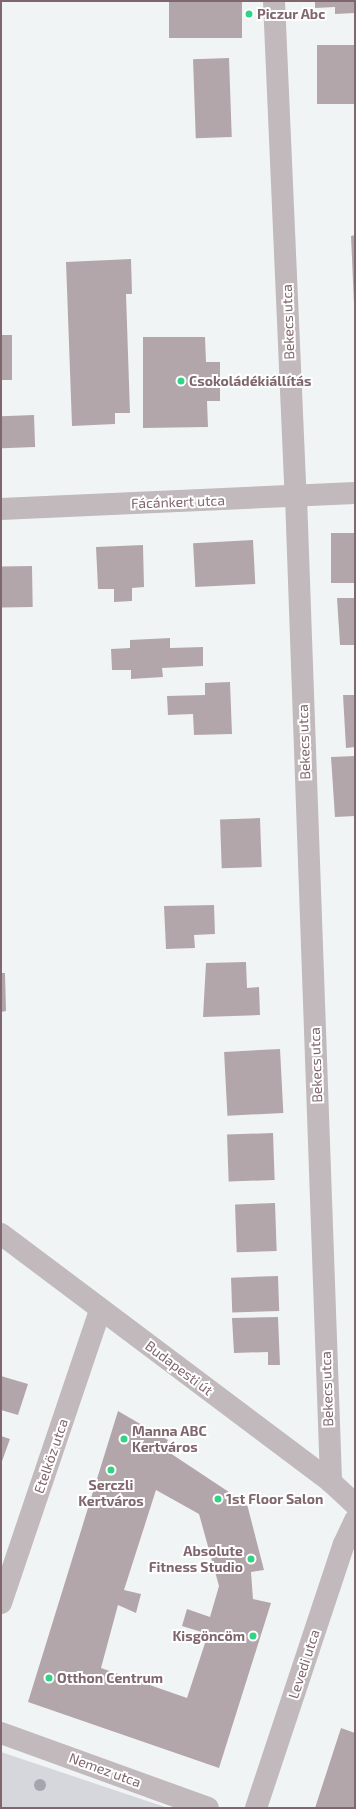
<!DOCTYPE html>
<html>
<head>
<meta charset="utf-8">
<style>
  body { margin:0 }
  #map { position:relative; width:356px; height:1809px; overflow:hidden; background:#f1f4f5; font-family:"Exo 2",sans-serif }
  div>[style] { position:absolute }
  [style*='--x'] { left:calc(var(--x)*1px); top:calc(var(--y)*1px); width:calc(var(--w)*1px); rotate:calc(var(--a)*1deg) }
  .green>* { inset:0; background:#d6d7dd }
  .building>* { inset:0; background:#b3a6ab; transform-origin:0 0 }
  .street>* { height:22px; margin:-11px; padding:0 11px; transform-origin:11px; border-radius:11px; background:#c1b9bb }
  .trees>* { width:12px; height:12px; margin:-6px; border-radius:50%; background:#a5a5b0 }
  .dots>* { width:11px; height:11px; translate:-50% -50%; box-sizing:border-box; border:2px solid #fff; border-radius:50% }
  span { translate:-50% -50%; white-space:nowrap; text-align:center; line-height:1.15; -webkit-text-stroke:4px #fff; paint-order:stroke }
  .poi-label { font-size:14px; color:#80666d; font-weight:700 }
  .left { translate:0 -50%; text-align:left }
  .right { translate:-100% -50%; text-align:right }
  .street-label { font-size:14px; color:#80666d }
  .frame { position:absolute; inset:0; border:2px solid #80666d; pointer-events:none }
</style>
</head>
<body>
<div id="map">
  <div class="green">
    <div style="clip-path:polygon(1px 1752px,168px 1808px,1px 1808px)"></div>
  </div>
  <div class="building">
    <div style="left:169px;top:1px;width:73px;height:37px"></div>
    <div style="clip-path:polygon(315px 1px,355px 1px,355px 13px,335px 14px,335px 7px,315px 8px)"></div>
    <div style="left:355px;top:45px;width:59px;height:38px;rotate:90deg"></div>
    <div style="left:229px;top:58px;width:79px;height:36px;rotate:88deg"></div>
    <div style="clip-path:polygon(355px 235px,355px 304px,354px 304px,351px 236px)"></div>
    <div style="clip-path:polygon(131px 259px,132px 294px,126px 294px,130px 413px,115px 413px,115px 424px,72px 426px,66px 262px)"></div>
    <div style="left:1px;top:335px;width:11px;height:45px"></div>
    <div style="clip-path:polygon(143px 337px,205px 337px,206px 362px,220px 362px,220px 401px,207px 401px,208px 427px,143px 428px)"></div>
    <div style="left:34px;top:415px;width:32px;height:33px;rotate:88deg"></div>
    <div style="left:355px;top:533px;width:50px;height:24px;rotate:90deg"></div>
    <div style="left:253px;top:540px;width:44px;height:60px;rotate:87deg"></div>
    <div style="clip-path:polygon(143px 545px,144px 587px,132px 588px,132px 601px,114px 602px,114px 589px,98px 589px,96px 547px)"></div>
    <div style="left:32px;top:566px;width:41px;height:31px;rotate:89deg"></div>
    <div style="clip-path:polygon(337px 598px,355px 598px,355px 645px,340px 645px)"></div>
    <div style="clip-path:polygon(170px 638px,170px 648px,203px 647px,203px 666px,162px 668px,163px 677px,131px 679px,131px 670px,112px 670px,111px 649px,130px 648px,130px 640px)"></div>
    <div style="clip-path:polygon(230px 682px,232px 734px,194px 735px,193px 714px,168px 715px,167px 696px,205px 695px,205px 683px)"></div>
    <div style="clip-path:polygon(343px 695px,355px 695px,355px 747px,346px 748px)"></div>
    <div style="clip-path:polygon(355px 756px,355px 816px,335px 817px,331px 757px)"></div>
    <div style="left:260px;top:818px;width:49px;height:40px;rotate:88deg"></div>
    <div style="clip-path:polygon(214px 905px,215px 934px,194px 935px,195px 948px,166px 949px,164px 906px)"></div>
    <div style="clip-path:polygon(246px 962px,247px 988px,259px 987px,260px 1015px,203px 1017px,206px 963px)"></div>
    <div style="clip-path:polygon(1px 973px,5px 973px,6px 1011px,1px 1012px)"></div>
    <div style="left:280px;top:1049px;width:64px;height:56px;rotate:87deg"></div>
    <div style="left:273px;top:1133px;width:47px;height:46px;rotate:88deg"></div>
    <div style="left:275px;top:1203px;width:48px;height:40px;rotate:88deg"></div>
    <div style="left:278px;top:1276px;width:35px;height:47px;rotate:88deg"></div>
    <div style="clip-path:polygon(278px 1317px,280px 1365px,268px 1365px,268px 1352px,234px 1353px,232px 1318px)"></div>
    <div style="clip-path:polygon(1px 1376px,28px 1384px,18px 1415px,1px 1410px)"></div>
    <div style="clip-path:polygon(evenodd,118px 1411px,168px 1440px,164px 1449px,247px 1504px,264px 1570px,251px 1572px,253px 1599px,271px 1603px,219px 1768px,28px 1702px,118px 1411px,156px 1490px,199px 1514px,219px 1586px,210px 1617px,187px 1609px,182px 1626px,208px 1634px,187px 1698px,101px 1668px,118px 1605px,136px 1613px,141px 1594px,124px 1590px,156px 1490px)"></div>
    <div style="clip-path:polygon(1px 1436px,10px 1439px,1px 1464px)"></div>
    <div style="clip-path:polygon(341px 1728px,355px 1733px,355px 1808px,315px 1808px)"></div>
  </div>
  <div class="street">
    <div style="--x:274;--y:1;--w:496;--a:87.5"></div>
    <div style="--x:296;--y:497;--w:986;--a:87.96"></div>
    <div style="--x:1;--y:509;--w:354;--a:-2.6"></div>
    <div style="--x:1;--y:1234;--w:413;--a:36.9"></div>
    <div style="--x:331;--y:1482;--w:33;--a:43"></div>
    <div style="--x:1;--y:1603;--w:309;--a:-71.3"></div>
    <div style="--x:1;--y:1733;--w:220;--a:19.9"></div>
    <div style="--x:256;--y:1808;--w:278;--a:-71.6"></div>
    <div style="--x:344;--y:1544;--w:26;--a:-65"></div>
  </div>
  <div class="trees">
    <div style="left:40px;top:1785px"></div>
  </div>
  <div class="dots">
    <div style="left:249px;top:14px;background:#32d385"></div>
    <div style="left:181px;top:381px;background:#32d385"></div>
    <div style="left:124px;top:1439px;background:#32d385"></div>
    <div style="left:111px;top:1470px;background:#32d385"></div>
    <div style="left:218px;top:1499px;background:#32d385"></div>
    <div style="left:251px;top:1559px;background:#32d385"></div>
    <div style="left:253px;top:1636px;background:#32d385"></div>
    <div style="left:49px;top:1678px;background:#32d385"></div>
  </div>
  <div class="poi-label">
    <span class="left" style="left:257px;top:14px">Piczur Abc</span>
    <span class="left" style="left:189px;top:381px">Csokoládékiállítás</span>
    <span class="left" style="left:132px;top:1439px">Manna ABC<br>Kertváros</span>
    <span style="left:111px;top:1493px">Serczli<br>Kertváros</span>
    <span class="left" style="left:226px;top:1499px">1st Floor Salon</span>
    <span class="right" style="left:243px;top:1559px">Absolute<br>Fitness Studio</span>
    <span class="right" style="left:245px;top:1636px">Kisgöncöm</span>
    <span class="left" style="left:57px;top:1678px">Otthon Centrum</span>
  </div>
  <div class="street-label">
    <span style="left:288px;top:322px;rotate:-92deg">Bekecs utca</span>
    <span style="left:178px;top:502px;rotate:-2deg">Fácánkert utca</span>
    <span style="left:304px;top:742px;rotate:-92deg">Bekecs utca</span>
    <span style="left:316px;top:1065px;rotate:-92deg">Bekecs utca</span>
    <span style="left:179px;top:1368px;rotate:37deg">Budapesti út</span>
    <span style="left:327px;top:1389px;rotate:-92deg">Bekecs utca</span>
    <span style="left:51px;top:1456px;rotate:-71deg">Etelköz utca</span>
    <span style="left:304px;top:1664px;rotate:-72deg">Levedi utca</span>
    <span style="left:105px;top:1770px;rotate:20deg">Nemez utca</span>
  </div>
  <div class="frame"></div>
</div>
</body>
</html>
